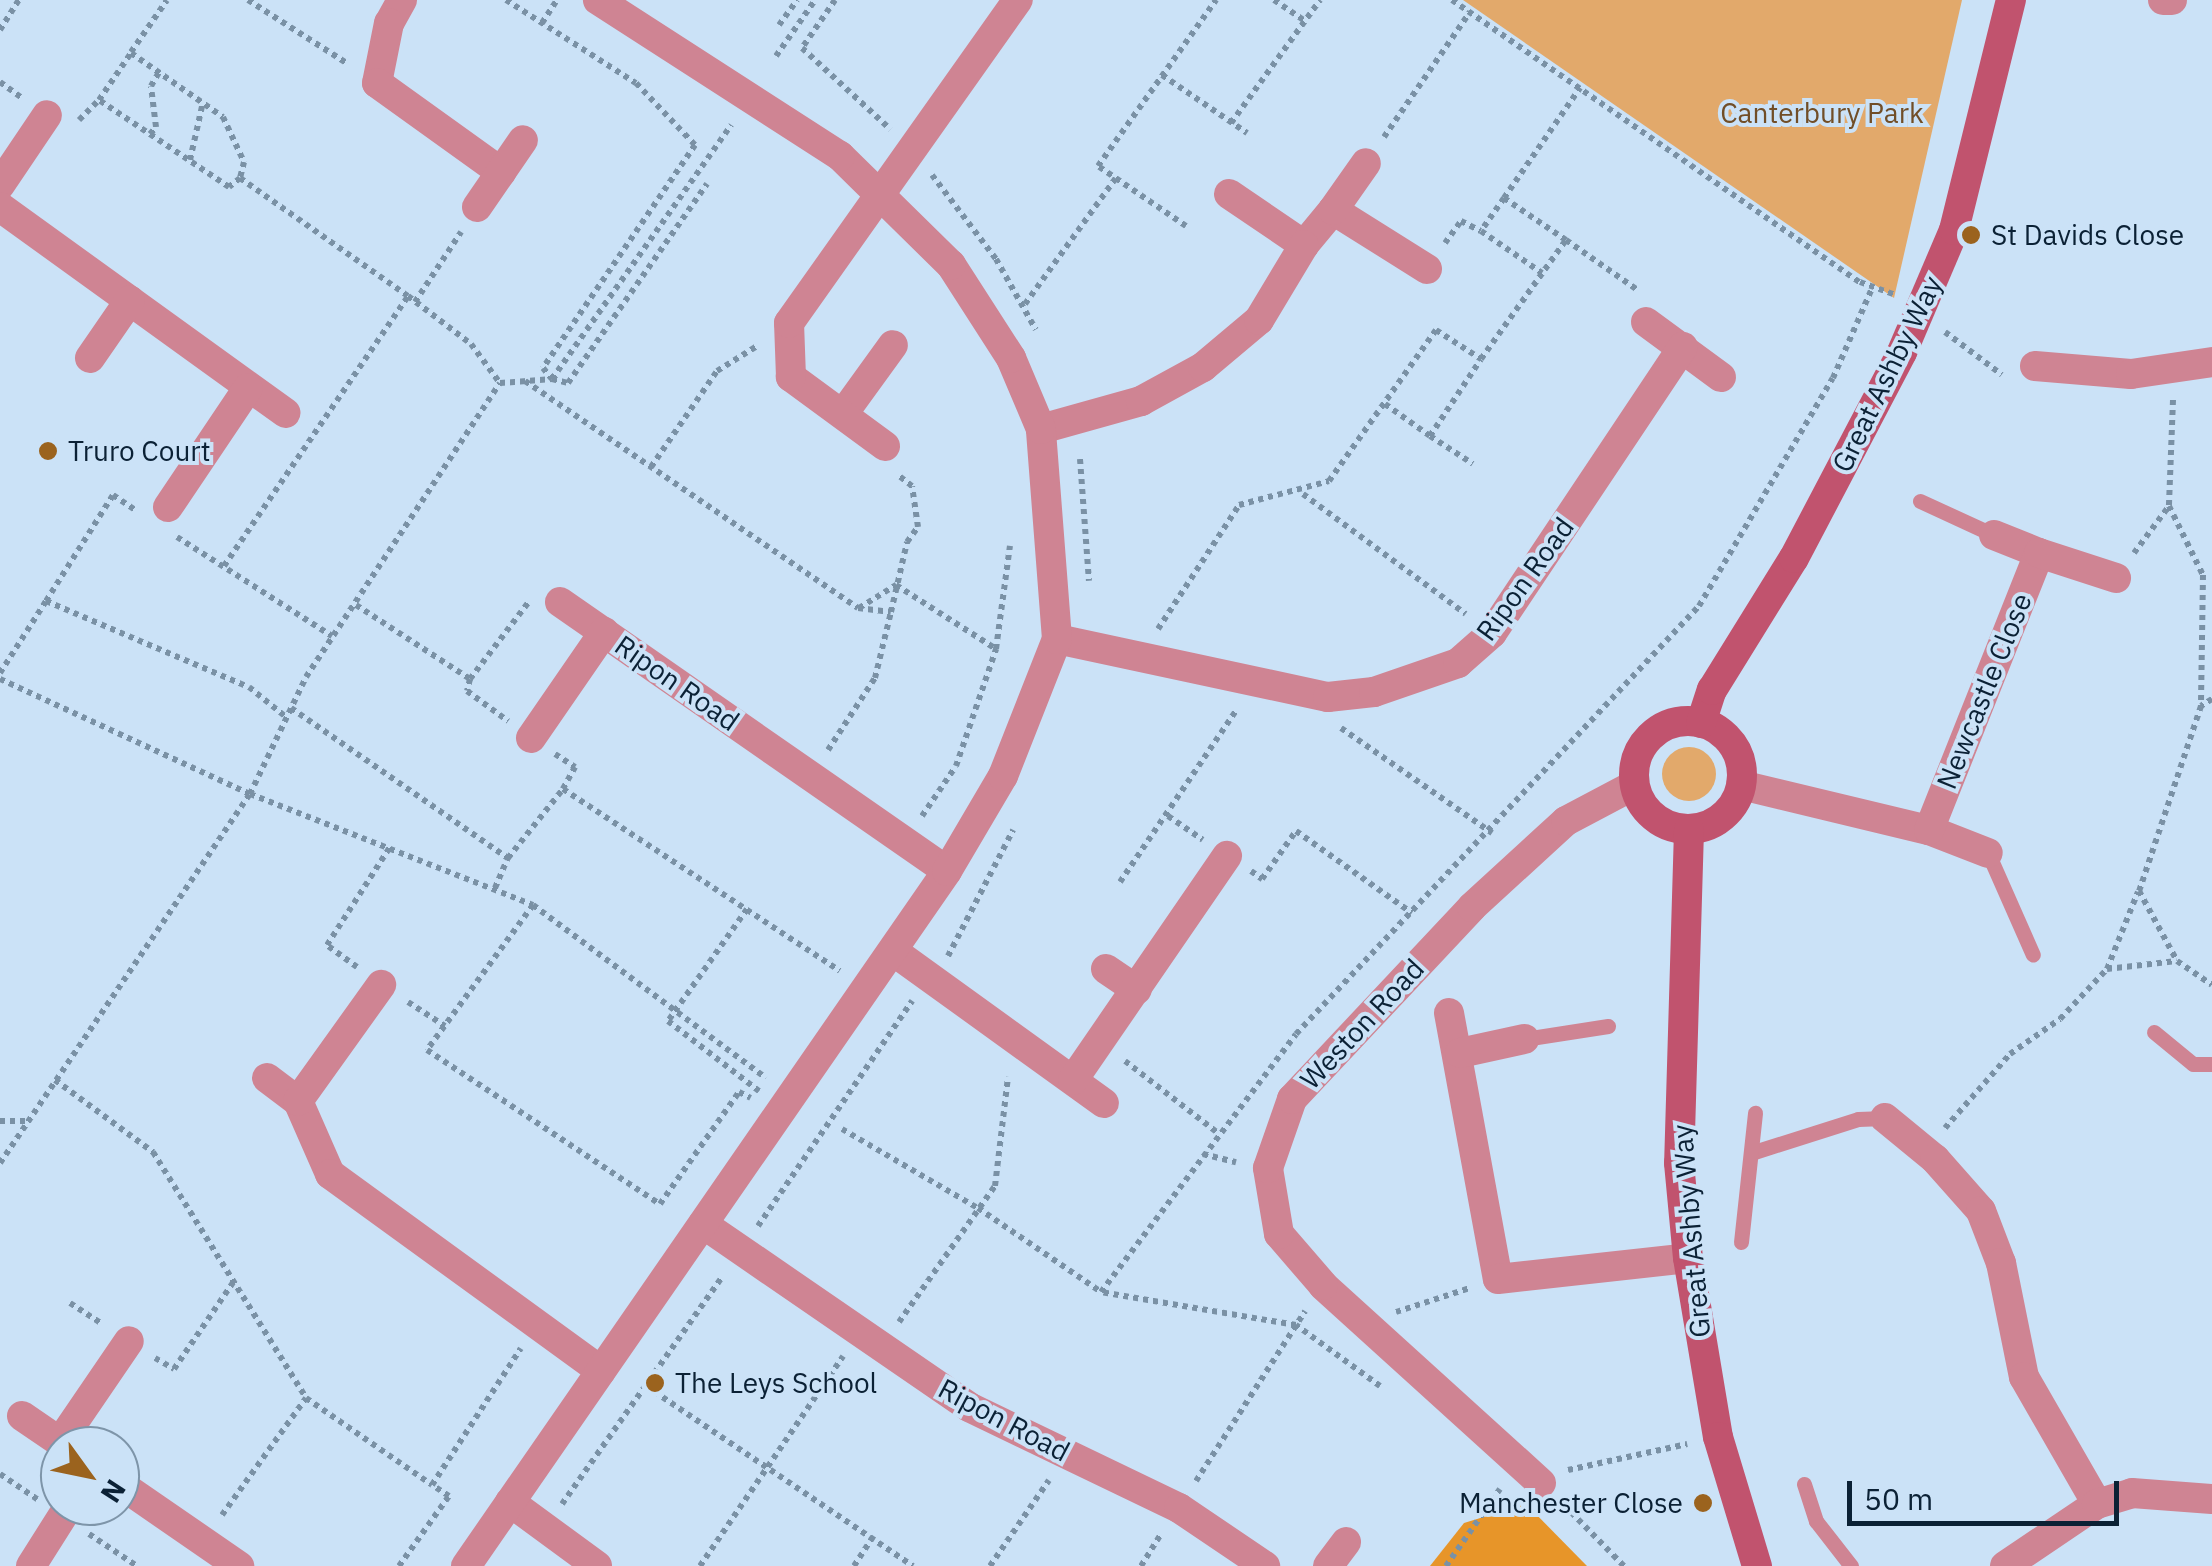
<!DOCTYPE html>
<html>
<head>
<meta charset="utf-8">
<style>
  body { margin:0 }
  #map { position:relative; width:2212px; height:1566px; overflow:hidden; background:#cbe2f7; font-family:"IBM Plex Sans",sans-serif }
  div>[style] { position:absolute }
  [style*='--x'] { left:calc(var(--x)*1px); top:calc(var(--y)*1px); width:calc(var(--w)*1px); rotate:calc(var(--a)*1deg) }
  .green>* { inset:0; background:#e2a96b }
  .round { border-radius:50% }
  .forest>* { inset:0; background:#e79529 }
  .path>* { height:6px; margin-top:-3px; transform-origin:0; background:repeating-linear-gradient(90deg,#7a91a5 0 5px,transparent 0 10px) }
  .lane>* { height:15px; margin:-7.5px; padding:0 7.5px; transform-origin:7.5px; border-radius:7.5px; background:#cf8493 }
  .street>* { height:30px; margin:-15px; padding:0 15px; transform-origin:15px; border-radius:15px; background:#cf8493 }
  .secondary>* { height:30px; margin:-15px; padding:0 15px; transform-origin:15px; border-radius:15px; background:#c1536e }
  .secondary>.ring { margin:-15px; padding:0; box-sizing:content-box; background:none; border:30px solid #c1536e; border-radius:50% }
  .dots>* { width:28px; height:28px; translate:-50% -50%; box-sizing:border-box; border:5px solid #cbe2f7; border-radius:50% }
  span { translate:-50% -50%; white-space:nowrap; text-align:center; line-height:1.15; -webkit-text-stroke:8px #cbe2f7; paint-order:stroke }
  .park-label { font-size:28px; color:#714e27 }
  .poi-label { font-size:28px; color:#0b2135 }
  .left { translate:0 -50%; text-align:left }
  .right { translate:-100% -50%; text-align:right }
  .street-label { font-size:28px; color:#0b2135 }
  .north { position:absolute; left:40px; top:1426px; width:100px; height:100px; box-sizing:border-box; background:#cbe2f7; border:2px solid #7e95a9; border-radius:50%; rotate:123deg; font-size:28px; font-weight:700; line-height:40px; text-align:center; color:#0b2135 }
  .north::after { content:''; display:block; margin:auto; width:35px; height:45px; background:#9b631e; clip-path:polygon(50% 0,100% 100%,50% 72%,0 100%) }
  .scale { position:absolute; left:1847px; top:1481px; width:272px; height:45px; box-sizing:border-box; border:5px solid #0b2135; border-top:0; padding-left:12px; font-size:30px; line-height:35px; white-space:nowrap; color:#0b2135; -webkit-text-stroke:8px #cbe2f7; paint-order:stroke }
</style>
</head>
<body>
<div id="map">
  <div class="green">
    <div style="clip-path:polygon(1463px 0,1962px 0,1894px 298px)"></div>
    <div class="round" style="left:1662px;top:747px;width:54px;height:54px"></div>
  </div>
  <div class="forest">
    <div style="clip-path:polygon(1526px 1504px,1587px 1566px,1430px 1566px,1464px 1523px)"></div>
  </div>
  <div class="path">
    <div style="--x:248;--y:0;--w:119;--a:32.6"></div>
    <div style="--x:506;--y:0;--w:154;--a:32.6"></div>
    <div style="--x:636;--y:83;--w:86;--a:46.4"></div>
    <div style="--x:695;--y:145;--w:270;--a:124.3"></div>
    <div style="--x:543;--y:368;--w:14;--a:51"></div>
    <div style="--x:552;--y:379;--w:16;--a:14"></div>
    <div style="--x:568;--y:383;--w:243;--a:-55.1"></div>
    <div style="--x:835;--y:0;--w:58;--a:124.5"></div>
    <div style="--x:802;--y:48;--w:120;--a:42.6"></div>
    <div style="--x:1274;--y:0;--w:37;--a:34"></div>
    <div style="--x:1452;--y:0;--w:496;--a:34.7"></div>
    <div style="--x:1860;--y:282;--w:38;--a:20"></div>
    <div style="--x:542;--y:23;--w:27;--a:-57"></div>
    <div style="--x:779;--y:25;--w:31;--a:-54"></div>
    <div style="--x:0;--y:30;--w:36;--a:-58"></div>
    <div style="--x:131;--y:52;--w:63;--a:-55.3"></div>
    <div style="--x:776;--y:56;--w:68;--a:-55.1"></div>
    <div style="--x:1162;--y:75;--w:103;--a:34.3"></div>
    <div style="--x:0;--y:82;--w:27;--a:36"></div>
    <div style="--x:79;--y:120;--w:28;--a:-45"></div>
    <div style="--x:1231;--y:123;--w:152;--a:-54.1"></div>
    <div style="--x:150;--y:134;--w:9;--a:-49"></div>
    <div style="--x:156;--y:127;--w:41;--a:-97"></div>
    <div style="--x:151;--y:86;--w:16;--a:-60"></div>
    <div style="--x:1384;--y:137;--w:152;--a:-55.5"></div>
    <div style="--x:190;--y:160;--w:59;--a:-77.4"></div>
    <div style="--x:932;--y:175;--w:106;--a:52.7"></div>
    <div style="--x:996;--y:259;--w:81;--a:60.6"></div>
    <div style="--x:240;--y:178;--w:14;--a:141"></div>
    <div style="--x:229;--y:187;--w:156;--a:-146.2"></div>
    <div style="--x:99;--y:100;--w:57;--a:-55.8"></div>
    <div style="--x:131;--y:53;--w:112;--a:34.8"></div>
    <div style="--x:223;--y:117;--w:50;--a:65"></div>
    <div style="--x:244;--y:162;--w:16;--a:104"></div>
    <div style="--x:240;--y:178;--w:205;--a:35.1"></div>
    <div style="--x:1504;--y:198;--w:40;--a:124.9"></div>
    <div style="--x:1481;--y:231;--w:74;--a:34.5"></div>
    <div style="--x:1186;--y:226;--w:107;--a:-145.7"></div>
    <div style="--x:1098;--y:166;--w:204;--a:-54.6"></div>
    <div style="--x:1566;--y:240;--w:89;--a:34.9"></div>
    <div style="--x:1445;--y:243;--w:27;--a:-54"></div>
    <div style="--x:1461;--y:221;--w:22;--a:27"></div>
    <div style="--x:415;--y:302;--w:84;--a:-56.7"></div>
    <div style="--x:1025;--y:304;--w:155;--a:-54.2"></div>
    <div style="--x:1945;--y:332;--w:71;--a:37"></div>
    <div style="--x:525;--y:381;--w:403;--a:34.3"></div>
    <div style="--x:858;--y:608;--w:33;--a:7"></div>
    <div style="--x:891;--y:612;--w:72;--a:-77.1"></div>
    <div style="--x:907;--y:542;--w:19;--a:-54"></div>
    <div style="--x:918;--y:527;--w:41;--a:-98.3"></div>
    <div style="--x:912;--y:486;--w:18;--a:-142"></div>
    <div style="--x:2173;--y:400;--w:106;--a:92.2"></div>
    <div style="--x:2169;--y:506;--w:77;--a:63.8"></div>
    <div style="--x:2203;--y:575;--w:131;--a:90.9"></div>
    <div style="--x:1385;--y:404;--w:55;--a:35.4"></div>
    <div style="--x:1430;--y:436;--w:92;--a:-56.5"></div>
    <div style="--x:1430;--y:436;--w:51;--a:33.1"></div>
    <div style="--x:1080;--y:459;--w:122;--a:85.8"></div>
    <div style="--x:651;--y:467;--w:116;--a:-55.5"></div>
    <div style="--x:717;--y:371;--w:47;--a:-32"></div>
    <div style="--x:1303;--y:494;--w:202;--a:36.4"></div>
    <div style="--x:177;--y:537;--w:184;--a:32.6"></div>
    <div style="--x:2134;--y:553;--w:59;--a:-53.3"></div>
    <div style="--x:224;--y:566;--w:327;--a:-55.7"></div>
    <div style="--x:408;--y:296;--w:79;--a:37.3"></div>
    <div style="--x:471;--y:344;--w:49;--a:53.4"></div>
    <div style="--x:46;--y:601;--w:125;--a:-57.7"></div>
    <div style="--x:113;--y:495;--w:29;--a:34"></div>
    <div style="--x:356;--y:605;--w:136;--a:33"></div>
    <div style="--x:470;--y:679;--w:12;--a:104"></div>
    <div style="--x:467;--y:691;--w:51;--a:36.2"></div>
    <div style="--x:859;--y:608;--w:44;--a:-31.9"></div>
    <div style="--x:896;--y:585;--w:119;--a:32.6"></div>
    <div style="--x:1158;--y:629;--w:148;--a:-56.8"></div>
    <div style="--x:1239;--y:505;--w:93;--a:-14.9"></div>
    <div style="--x:1329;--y:481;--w:185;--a:-54.7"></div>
    <div style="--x:1436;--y:330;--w:54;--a:32.8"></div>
    <div style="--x:1481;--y:359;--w:146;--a:-54.5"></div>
    <div style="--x:1566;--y:240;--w:75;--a:-145.9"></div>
    <div style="--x:1504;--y:198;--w:134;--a:-55.4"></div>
    <div style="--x:0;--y:673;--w:85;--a:-57.4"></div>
    <div style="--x:46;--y:601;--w:220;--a:23"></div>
    <div style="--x:249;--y:687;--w:48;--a:39"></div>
    <div style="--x:0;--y:679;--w:275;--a:24.7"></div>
    <div style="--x:250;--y:794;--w:304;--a:21.4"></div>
    <div style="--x:533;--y:905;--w:290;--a:36.6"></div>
    <div style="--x:470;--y:679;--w:96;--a:-52.7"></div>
    <div style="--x:2212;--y:699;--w:13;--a:148"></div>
    <div style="--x:2201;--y:706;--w:195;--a:108.5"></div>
    <div style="--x:2139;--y:891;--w:80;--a:61.5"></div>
    <div style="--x:2177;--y:961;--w:42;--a:34.4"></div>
    <div style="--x:291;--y:708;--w:264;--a:34.7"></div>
    <div style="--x:1341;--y:728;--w:184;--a:34.8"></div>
    <div style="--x:828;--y:750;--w:86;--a:-56.9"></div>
    <div style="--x:875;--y:678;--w:68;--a:-76.4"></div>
    <div style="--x:555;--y:754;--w:24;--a:33"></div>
    <div style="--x:575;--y:767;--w:25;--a:119"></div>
    <div style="--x:922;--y:816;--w:60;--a:-55.8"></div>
    <div style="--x:956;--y:766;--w:124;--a:-71.1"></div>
    <div style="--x:996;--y:649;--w:104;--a:-82.3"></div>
    <div style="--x:1168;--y:816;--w:42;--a:34.4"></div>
    <div style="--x:1251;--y:871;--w:14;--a:36"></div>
    <div style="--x:1262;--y:879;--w:59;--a:-54.7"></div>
    <div style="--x:1296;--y:831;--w:142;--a:35.3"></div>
    <div style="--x:1120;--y:882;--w:209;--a:-55.9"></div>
    <div style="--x:495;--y:888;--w:33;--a:-67"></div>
    <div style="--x:508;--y:858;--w:88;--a:-51.4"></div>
    <div style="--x:563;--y:789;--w:331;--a:33.3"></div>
    <div style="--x:533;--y:905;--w:180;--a:126.2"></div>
    <div style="--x:427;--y:1050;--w:279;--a:33.5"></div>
    <div style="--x:660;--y:1204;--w:137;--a:-54.8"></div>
    <div style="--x:739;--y:1092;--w:13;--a:27"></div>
    <div style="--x:747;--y:909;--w:137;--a:125.2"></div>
    <div style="--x:668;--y:1021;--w:115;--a:37.6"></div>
    <div style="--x:948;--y:956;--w:142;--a:-62.7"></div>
    <div style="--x:357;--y:967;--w:37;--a:-144"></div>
    <div style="--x:327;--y:945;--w:117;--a:-57.3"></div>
    <div style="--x:2107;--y:969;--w:83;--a:-68.1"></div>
    <div style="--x:408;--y:1002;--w:44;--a:33"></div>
    <div style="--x:1125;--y:1061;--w:119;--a:37.8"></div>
    <div style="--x:55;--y:1080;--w:122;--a:36.3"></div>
    <div style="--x:153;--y:1152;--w:290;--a:58.1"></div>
    <div style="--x:306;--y:1398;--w:153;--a:34.6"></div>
    <div style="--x:0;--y:1121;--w:27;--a:0"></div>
    <div style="--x:1945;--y:1128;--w:98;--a:-48.7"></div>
    <div style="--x:2010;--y:1054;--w:61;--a:-35"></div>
    <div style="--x:2060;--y:1019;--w:69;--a:-46.8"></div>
    <div style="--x:2107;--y:969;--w:70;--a:-6.5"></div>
    <div style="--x:842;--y:1129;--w:157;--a:30.2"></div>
    <div style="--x:978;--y:1208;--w:149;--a:34.3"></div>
    <div style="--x:1203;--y:1154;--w:34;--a:14"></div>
    <div style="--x:0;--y:1163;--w:446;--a:-55.9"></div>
    <div style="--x:250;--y:794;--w:130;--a:-64.4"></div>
    <div style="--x:306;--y:677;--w:352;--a:-56.6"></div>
    <div style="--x:500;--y:383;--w:52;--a:-4.4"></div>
    <div style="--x:552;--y:379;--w:311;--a:-54.8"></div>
    <div style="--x:758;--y:1226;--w:273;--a:-55.6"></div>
    <div style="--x:70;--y:1303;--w:38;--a:33"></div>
    <div style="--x:1396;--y:1312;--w:78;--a:-18"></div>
    <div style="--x:899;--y:1322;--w:166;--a:-54.8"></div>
    <div style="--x:995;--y:1186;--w:110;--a:-83.2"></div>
    <div style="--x:155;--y:1358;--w:22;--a:30"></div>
    <div style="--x:174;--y:1369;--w:107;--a:-55.7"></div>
    <div style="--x:646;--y:1386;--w:322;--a:34"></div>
    <div style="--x:1380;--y:1386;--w:104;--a:-144"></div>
    <div style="--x:1296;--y:1325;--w:198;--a:-170.4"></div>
    <div style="--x:1101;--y:1292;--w:323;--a:-52.9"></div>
    <div style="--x:1296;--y:1034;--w:588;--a:-46.72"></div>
    <div style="--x:1699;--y:606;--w:264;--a:-59.6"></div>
    <div style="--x:1833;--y:378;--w:100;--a:-66.5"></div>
    <div style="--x:1568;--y:1470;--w:122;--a:-12.3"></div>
    <div style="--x:0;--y:1474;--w:45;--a:34"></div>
    <div style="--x:1196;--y:1481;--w:202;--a:-57.3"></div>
    <div style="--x:562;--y:1504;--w:278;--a:-54.8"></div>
    <div style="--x:1564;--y:1505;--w:86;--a:45.5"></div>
    <div style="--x:222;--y:1515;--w:144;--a:-54.3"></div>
    <div style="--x:89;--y:1534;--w:58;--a:33.7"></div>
    <div style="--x:399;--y:1566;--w:86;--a:-54.5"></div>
    <div style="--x:449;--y:1496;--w:20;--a:-147"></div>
    <div style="--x:432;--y:1485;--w:163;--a:-57"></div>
    <div style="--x:700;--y:1566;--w:254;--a:-55.7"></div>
    <div style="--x:854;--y:1566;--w:35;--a:-57"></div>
    <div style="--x:990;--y:1566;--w:104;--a:-55.5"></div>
    <div style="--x:1141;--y:1566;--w:39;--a:-58"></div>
    <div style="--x:1446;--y:1566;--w:94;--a:-55"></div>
  </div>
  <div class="lane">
    <div style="--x:1920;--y:501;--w:81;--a:24.7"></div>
    <div style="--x:1988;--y:853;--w:111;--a:66.2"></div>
    <div style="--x:2154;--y:1032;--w:50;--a:39.4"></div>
    <div style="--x:2193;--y:1064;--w:19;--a:0"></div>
    <div style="--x:1524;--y:1039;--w:85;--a:-8.8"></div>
    <div style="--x:1751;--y:1153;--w:112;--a:-17.6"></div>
    <div style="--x:1858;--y:1119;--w:27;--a:-2"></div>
    <div style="--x:1741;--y:1242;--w:130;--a:-83.8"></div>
    <div style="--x:1804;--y:1484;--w:39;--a:72"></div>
    <div style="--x:1816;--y:1521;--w:57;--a:52.1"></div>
  </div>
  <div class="street">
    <div style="--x:402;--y:0;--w:26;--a:119"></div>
    <div style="--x:389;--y:23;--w:61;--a:101.3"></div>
    <div style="--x:377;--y:83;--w:153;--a:35.7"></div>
    <div style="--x:2163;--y:0;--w:9;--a:0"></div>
    <div style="--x:0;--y:185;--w:84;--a:-56.1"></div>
    <div style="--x:1229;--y:194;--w:91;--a:34.2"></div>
    <div style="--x:1304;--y:245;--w:45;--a:-50.4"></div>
    <div style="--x:1333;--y:210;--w:111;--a:32.1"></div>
    <div style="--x:0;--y:207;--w:352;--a:35.8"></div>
    <div style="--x:477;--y:207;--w:81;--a:-55.5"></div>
    <div style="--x:1333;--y:210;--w:57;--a:-54.9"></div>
    <div style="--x:1646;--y:322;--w:93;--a:36.3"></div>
    <div style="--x:90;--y:358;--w:70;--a:-55.4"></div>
    <div style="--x:2035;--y:366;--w:96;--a:4.8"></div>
    <div style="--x:2131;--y:374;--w:82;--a:-8.4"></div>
    <div style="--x:843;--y:414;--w:85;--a:-54.1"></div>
    <div style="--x:1041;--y:429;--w:104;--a:-15.6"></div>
    <div style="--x:1141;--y:401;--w:71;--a:-28.7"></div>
    <div style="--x:1203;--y:367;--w:73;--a:-40"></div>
    <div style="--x:1259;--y:320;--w:87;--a:-59"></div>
    <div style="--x:885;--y:446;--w:117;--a:-143.7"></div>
    <div style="--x:791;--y:377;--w:54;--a:-92.1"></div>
    <div style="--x:789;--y:323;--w:396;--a:-54.7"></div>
    <div style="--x:168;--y:507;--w:143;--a:-56.1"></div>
    <div style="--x:1994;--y:535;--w:48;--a:21.8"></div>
    <div style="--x:560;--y:602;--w:471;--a:34.8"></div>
    <div style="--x:1057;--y:639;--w:277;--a:12.1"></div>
    <div style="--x:1328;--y:697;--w:46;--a:-6.2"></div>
    <div style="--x:1374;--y:692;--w:89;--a:-19"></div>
    <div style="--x:1458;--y:663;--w:45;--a:-41.4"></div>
    <div style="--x:1492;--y:633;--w:344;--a:-56.3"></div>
    <div style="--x:531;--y:738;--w:129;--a:-55.4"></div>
    <div style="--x:1741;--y:785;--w:193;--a:13.5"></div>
    <div style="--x:1929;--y:830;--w:63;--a:21.3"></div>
    <div style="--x:1929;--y:830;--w:298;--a:-68.3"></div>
    <div style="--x:2039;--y:553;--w:81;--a:18"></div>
    <div style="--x:893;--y:951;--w:260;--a:35.8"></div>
    <div style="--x:1106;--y:969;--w:37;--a:34"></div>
    <div style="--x:1449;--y:1013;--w:270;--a:79.6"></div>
    <div style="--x:1498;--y:1279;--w:191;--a:-6.3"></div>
    <div style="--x:1460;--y:1053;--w:66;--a:-12.3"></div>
    <div style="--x:267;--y:1078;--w:39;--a:37"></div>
    <div style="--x:298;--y:1101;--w:80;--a:66.3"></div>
    <div style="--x:330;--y:1174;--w:335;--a:36"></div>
    <div style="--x:1073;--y:1080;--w:272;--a:-55.5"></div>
    <div style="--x:298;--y:1101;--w:143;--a:-54.4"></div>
    <div style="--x:1885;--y:1118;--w:65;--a:39.4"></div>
    <div style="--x:1935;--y:1159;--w:69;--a:48.5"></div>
    <div style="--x:1981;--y:1211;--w:56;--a:69"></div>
    <div style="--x:2001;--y:1263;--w:116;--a:78.6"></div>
    <div style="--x:2024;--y:1377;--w:146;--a:60.1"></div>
    <div style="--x:703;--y:1224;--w:323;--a:34.5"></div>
    <div style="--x:969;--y:1407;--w:233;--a:25.7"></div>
    <div style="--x:1179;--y:1508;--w:104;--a:34"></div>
    <div style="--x:22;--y:1416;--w:53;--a:34.3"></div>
    <div style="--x:60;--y:1442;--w:122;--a:-55.7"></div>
    <div style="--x:1541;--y:1483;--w:294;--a:-137.8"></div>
    <div style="--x:1323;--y:1285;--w:67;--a:-130.8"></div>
    <div style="--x:1279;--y:1234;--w:67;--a:-99.5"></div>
    <div style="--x:1268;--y:1168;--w:73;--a:-70.8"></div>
    <div style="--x:1292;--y:1099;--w:263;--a:-46.8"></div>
    <div style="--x:1472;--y:907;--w:127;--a:-42.5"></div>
    <div style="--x:1566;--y:821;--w:77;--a:-27.9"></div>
    <div style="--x:120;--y:1484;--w:145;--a:34.6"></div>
    <div style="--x:510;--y:1502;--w:108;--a:36.3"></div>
    <div style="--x:31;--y:1566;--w:71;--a:-57.7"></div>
    <div style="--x:466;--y:1566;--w:845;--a:-55.31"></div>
    <div style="--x:947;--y:871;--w:110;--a:-59.5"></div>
    <div style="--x:1003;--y:776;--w:147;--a:-68.5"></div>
    <div style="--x:1057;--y:639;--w:211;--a:-94.4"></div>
    <div style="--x:1041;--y:429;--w:77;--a:-112.9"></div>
    <div style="--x:1011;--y:358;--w:111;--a:-122.8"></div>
    <div style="--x:951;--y:265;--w:156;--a:-135.5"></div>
    <div style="--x:840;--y:156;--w:288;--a:-147.2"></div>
    <div style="--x:1328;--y:1566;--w:30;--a:-53"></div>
    <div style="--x:2005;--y:1566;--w:111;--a:-34"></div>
    <div style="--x:2097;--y:1504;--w:37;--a:-17"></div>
    <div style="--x:2132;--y:1493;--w:80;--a:4.3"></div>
  </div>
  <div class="secondary">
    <div class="ring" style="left:1634px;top:721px;width:78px;height:78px"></div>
    <div style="--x:1701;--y:723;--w:35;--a:-72"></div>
    <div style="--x:1712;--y:690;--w:155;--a:-58.2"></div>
    <div style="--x:1794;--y:558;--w:233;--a:-62.3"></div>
    <div style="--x:1902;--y:352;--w:133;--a:-66.9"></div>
    <div style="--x:1954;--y:230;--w:237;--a:-76.1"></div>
    <div style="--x:1689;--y:830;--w:333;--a:91.7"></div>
    <div style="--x:1679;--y:1163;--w:95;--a:84.6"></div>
    <div style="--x:1688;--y:1258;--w:181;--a:80.5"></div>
    <div style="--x:1718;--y:1437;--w:135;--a:73.2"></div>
  </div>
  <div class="dots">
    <div style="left:1971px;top:235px;background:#9b631e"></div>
    <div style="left:48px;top:451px;background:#9b631e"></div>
    <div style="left:655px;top:1383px;background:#9b631e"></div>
    <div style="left:1703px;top:1503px;background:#9b631e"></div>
  </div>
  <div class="park-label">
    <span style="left:1822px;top:113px">Canterbury Park</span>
  </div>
  <div class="poi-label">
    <span class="left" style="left:1991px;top:235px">St Davids Close</span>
    <span class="left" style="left:68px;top:451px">Truro Court</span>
    <span class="left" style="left:675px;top:1383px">The Leys School</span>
    <span class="right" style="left:1683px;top:1503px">Manchester Close</span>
  </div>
  <div class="street-label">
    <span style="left:1887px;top:374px;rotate:-64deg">Great Ashby Way</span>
    <span style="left:1525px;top:579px;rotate:-54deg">Ripon Road</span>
    <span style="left:677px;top:683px;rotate:35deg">Ripon Road</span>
    <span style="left:1984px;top:691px;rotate:-68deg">Newcastle Close</span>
    <span style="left:1362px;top:1024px;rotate:-47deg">Weston Road</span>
    <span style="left:1691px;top:1231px;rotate:-95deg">Great Ashby Way</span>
    <span style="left:1004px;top:1420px;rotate:28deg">Ripon Road</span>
  </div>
  <div class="north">N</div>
  <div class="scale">50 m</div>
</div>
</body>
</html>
